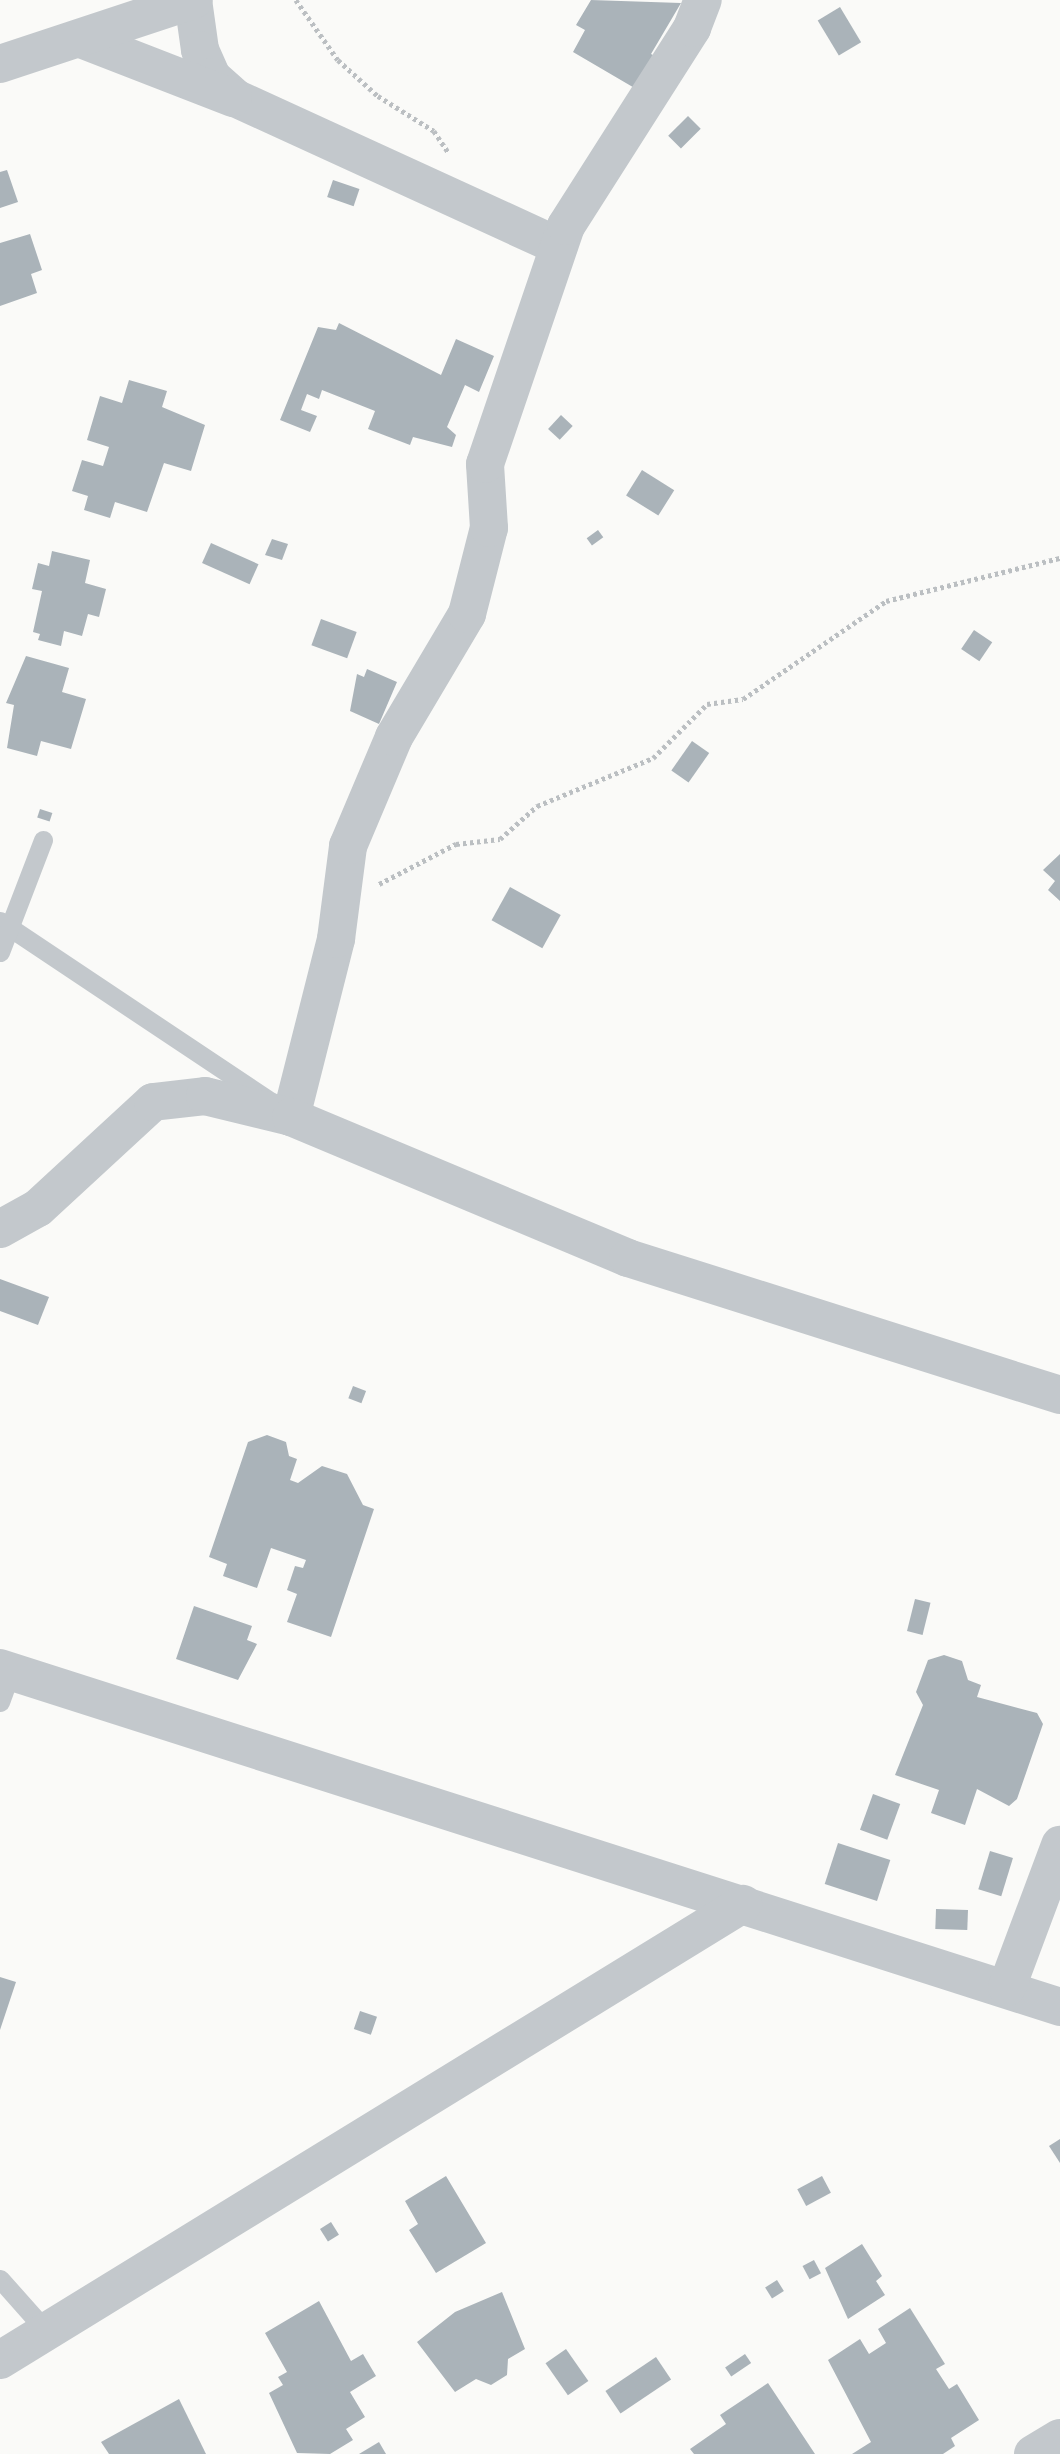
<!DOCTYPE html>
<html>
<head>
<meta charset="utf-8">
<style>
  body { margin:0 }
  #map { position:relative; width:1060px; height:2454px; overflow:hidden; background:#fafaf8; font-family:"Noto Sans",sans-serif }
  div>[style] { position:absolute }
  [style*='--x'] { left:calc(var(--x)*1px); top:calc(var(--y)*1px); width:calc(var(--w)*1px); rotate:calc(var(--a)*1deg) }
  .building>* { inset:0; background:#aab3b9; transform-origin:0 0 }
  .path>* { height:4.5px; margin-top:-2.25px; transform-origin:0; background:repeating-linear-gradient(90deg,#bbbfc2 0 3.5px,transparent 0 7px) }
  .lane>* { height:19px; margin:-9.5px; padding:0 9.5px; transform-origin:9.5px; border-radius:9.5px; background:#c3c8cc }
  .street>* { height:38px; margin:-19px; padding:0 19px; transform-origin:19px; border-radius:19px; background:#c3c8cc }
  span { translate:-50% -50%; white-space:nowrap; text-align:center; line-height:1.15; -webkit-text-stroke:7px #fff; paint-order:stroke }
</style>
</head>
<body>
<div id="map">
  <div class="building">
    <div style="clip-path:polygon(591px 0,681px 3px,651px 54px,662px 60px,643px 93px,573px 52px,585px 30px,576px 25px)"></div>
    <div style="left:840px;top:7px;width:41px;height:26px;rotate:59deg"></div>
    <div style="left:688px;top:116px;width:18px;height:28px;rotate:45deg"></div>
    <div style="clip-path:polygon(7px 170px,18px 202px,0 208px,0 172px)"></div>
    <div style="left:333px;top:180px;width:28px;height:18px;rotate:19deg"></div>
    <div style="clip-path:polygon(30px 234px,42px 270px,31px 274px,37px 293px,0 306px,0 243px)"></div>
    <div style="clip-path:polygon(339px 323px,441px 375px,456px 339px,494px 356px,479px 392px,465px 385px,447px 427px,456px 435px,452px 447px,413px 437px,410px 445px,368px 429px,375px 411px,322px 390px,319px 399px,307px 394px,301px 410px,317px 416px,310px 432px,280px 420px,318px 327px,336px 330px)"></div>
    <div style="clip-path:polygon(129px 380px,167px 391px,162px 407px,205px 425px,191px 471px,164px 463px,147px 512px,115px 502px,110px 518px,84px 510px,88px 496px,72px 491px,82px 460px,103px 466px,109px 447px,87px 440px,100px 396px,122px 403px)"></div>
    <div style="left:561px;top:415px;width:16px;height:19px;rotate:43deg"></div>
    <div style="left:642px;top:470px;width:38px;height:30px;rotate:32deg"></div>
    <div style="left:598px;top:530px;width:9px;height:14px;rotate:54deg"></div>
    <div style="clip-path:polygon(272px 539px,288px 544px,282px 560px,265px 555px)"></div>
    <div style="left:211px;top:543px;width:52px;height:22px;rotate:24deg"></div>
    <div style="clip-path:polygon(52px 551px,90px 560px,85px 583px,106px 589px,99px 617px,88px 614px,82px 636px,64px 631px,61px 646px,38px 640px,40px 634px,33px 632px,42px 591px,32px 589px,38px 563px,49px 566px)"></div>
    <div style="left:321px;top:619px;width:38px;height:28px;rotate:20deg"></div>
    <div style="left:974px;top:630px;width:22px;height:23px;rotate:34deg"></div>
    <div style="clip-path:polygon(26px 656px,69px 668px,62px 692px,86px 699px,71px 749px,41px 741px,37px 756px,7px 748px,14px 705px,6px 703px)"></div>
    <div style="clip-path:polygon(367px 669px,397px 682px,379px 724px,350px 711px,357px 674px,364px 677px)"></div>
    <div style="left:692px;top:741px;width:21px;height:36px;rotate:35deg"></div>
    <div style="left:40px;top:809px;width:13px;height:9px;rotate:18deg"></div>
    <div style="clip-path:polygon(1060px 854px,1060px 901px,1048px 890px,1055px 881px,1043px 870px)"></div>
    <div style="left:510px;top:887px;width:58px;height:38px;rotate:29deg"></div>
    <div style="clip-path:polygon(0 1279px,49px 1297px,38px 1325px,0 1311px)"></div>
    <div style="left:353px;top:1386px;width:14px;height:13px;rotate:21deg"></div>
    <div style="clip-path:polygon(267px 1435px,286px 1442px,289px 1456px,297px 1459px,290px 1480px,298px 1483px,322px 1466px,347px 1474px,363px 1505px,374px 1509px,331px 1637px,287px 1622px,297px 1594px,287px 1590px,295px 1566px,303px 1568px,306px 1560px,271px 1548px,257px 1588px,223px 1576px,227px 1564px,209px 1557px,248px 1442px)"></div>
    <div style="left:915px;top:1599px;width:16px;height:33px;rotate:14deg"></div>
    <div style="clip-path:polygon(194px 1606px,252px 1626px,247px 1640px,257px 1644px,238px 1680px,176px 1659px)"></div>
    <div style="clip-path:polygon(944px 1655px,962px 1661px,968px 1680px,981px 1685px,977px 1697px,1037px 1713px,1043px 1724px,1017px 1799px,1009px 1806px,977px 1789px,965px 1825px,931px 1813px,939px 1790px,895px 1775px,923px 1705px,916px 1692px,928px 1660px)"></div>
    <div style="left:873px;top:1794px;width:29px;height:38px;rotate:20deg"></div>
    <div style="left:838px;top:1843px;width:55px;height:43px;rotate:18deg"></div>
    <div style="left:990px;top:1851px;width:24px;height:40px;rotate:17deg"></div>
    <div style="left:936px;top:1909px;width:32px;height:20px;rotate:2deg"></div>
    <div style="clip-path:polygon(0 1977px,16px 1982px,0 2030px)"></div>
    <div style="left:360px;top:2011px;width:18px;height:19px;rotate:19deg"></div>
    <div style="clip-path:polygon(1060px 2139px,1060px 2163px,1049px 2146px)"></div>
    <div style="clip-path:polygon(446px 2176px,486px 2243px,436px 2273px,409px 2230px,418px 2224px,405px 2201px)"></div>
    <div style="left:822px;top:2176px;width:19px;height:28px;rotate:62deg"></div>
    <div style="left:331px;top:2222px;width:15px;height:13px;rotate:58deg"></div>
    <div style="clip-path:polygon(862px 2244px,882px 2276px,876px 2281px,885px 2295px,848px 2319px,825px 2268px)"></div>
    <div style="left:814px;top:2260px;width:15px;height:13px;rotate:62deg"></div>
    <div style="left:777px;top:2280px;width:13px;height:14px;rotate:58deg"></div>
    <div style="clip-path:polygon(502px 2292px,525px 2349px,508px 2359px,507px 2375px,491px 2385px,476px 2379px,455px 2392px,417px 2342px,455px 2312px)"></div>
    <div style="clip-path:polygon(319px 2301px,351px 2361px,363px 2354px,376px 2376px,350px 2392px,365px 2417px,346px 2429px,353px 2440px,330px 2454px,297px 2453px,269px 2393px,283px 2385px,278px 2377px,287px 2372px,265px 2333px)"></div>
    <div style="clip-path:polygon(910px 2308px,945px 2364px,936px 2369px,949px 2389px,957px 2384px,979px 2420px,951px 2438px,955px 2446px,943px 2454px,852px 2454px,871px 2442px,828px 2360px,860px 2339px,869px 2354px,886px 2343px,878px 2329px)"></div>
    <div style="left:566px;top:2349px;width:39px;height:25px;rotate:55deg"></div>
    <div style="left:745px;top:2354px;width:11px;height:24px;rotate:56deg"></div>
    <div style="left:656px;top:2357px;width:27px;height:61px;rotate:56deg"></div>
    <div style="clip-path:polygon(768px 2383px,815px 2454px,694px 2454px,690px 2449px,726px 2424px,720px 2415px)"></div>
    <div style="clip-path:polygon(179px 2399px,206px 2454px,109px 2454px,101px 2442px)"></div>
    <div style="clip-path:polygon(379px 2442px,386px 2454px,359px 2454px)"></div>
  </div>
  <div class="path">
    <div style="--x:296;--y:0;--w:73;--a:55"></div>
    <div style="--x:338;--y:60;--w:54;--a:42"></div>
    <div style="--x:378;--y:96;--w:66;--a:32"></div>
    <div style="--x:434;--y:131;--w:25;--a:56"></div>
    <div style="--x:379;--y:884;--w:87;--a:-27.5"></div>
    <div style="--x:456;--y:844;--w:44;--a:-6.5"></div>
    <div style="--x:500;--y:839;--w:50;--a:-41.7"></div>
    <div style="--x:537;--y:806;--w:126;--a:-22.5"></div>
    <div style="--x:653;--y:758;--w:76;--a:-45"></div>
    <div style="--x:707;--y:704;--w:36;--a:-8"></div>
    <div style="--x:743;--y:699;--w:173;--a:-34.4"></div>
    <div style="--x:886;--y:601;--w:179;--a:-13.9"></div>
  </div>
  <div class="lane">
    <div style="--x:0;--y:921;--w:335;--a:33.7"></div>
    <div style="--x:0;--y:952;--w:120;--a:-69"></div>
    <div style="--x:0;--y:1702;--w:32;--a:-70"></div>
    <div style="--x:0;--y:2279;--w:71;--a:48.4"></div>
  </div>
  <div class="street">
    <div style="--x:193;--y:0;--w:50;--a:82"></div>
    <div style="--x:200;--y:50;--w:30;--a:66"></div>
    <div style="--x:212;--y:77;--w:31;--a:42"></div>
    <div style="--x:235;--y:98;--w:356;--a:24.6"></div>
    <div style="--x:81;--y:39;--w:163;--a:21.2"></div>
    <div style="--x:0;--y:64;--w:204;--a:-18.3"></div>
    <div style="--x:291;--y:1117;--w:184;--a:-75.8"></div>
    <div style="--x:336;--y:939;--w:94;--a:-82.6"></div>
    <div style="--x:348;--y:846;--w:118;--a:-67.1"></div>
    <div style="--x:394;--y:737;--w:143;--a:-59.3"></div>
    <div style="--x:467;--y:614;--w:89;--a:-75.7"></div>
    <div style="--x:489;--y:528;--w:64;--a:-93.6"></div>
    <div style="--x:485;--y:464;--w:251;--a:-71.2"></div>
    <div style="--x:566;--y:226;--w:235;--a:-57.5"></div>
    <div style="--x:692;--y:28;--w:30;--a:-69"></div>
    <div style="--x:0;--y:1229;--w:43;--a:-28.9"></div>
    <div style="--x:38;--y:1208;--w:156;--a:-42.7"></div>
    <div style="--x:153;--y:1102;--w:52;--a:-6.6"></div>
    <div style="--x:205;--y:1096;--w:89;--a:13.7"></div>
    <div style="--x:291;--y:1117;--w:365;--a:22.7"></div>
    <div style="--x:628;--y:1258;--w:453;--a:17.6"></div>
    <div style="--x:0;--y:1668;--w:1113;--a:17.73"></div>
    <div style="--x:1007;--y:1987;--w:152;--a:-69.5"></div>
    <div style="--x:0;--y:2360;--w:872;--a:-31.54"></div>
    <div style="--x:1033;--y:2454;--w:31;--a:-31"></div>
  </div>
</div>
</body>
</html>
